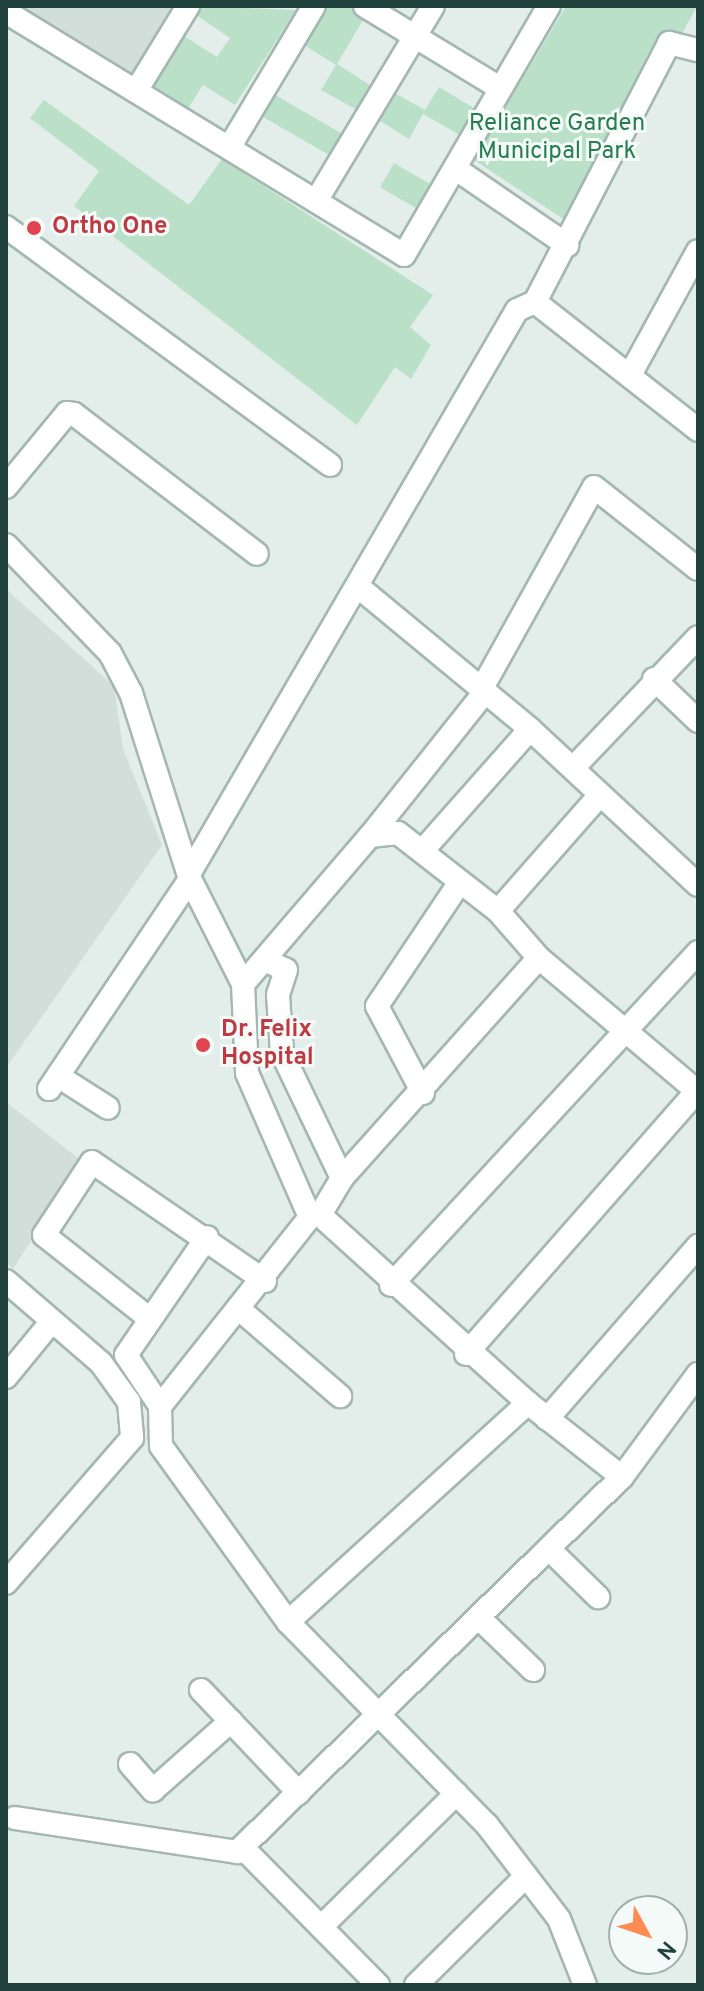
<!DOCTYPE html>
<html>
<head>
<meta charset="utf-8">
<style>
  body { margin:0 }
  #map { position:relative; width:704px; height:1991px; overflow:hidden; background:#e3eeea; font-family:Overpass,sans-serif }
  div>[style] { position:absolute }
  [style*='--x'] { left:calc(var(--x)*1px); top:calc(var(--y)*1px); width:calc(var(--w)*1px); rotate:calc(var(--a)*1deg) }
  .built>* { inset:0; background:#d1ded9 }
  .green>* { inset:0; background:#bae1c8; transform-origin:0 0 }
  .roads { filter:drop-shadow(2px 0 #a5b7b2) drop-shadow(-2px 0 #a5b7b2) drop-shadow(0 2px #a5b7b2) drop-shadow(0 -2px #a5b7b2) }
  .minor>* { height:22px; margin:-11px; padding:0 11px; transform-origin:11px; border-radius:11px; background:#fff }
  .dots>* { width:22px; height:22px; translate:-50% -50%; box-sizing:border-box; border:4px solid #f4faf8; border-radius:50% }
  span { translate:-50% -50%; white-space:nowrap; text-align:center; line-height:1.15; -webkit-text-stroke:6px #f4faf8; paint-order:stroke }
  .park-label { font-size:24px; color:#277c50 }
  .health-label { font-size:24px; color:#be3a42; font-weight:700 }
  .left { translate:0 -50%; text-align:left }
  .frame { position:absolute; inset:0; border:8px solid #21413c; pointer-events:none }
  .north { position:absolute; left:608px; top:1895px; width:80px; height:80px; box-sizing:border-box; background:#f4faf8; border:2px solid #a0b0ad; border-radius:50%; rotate:130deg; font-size:22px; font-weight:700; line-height:32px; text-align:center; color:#21413c }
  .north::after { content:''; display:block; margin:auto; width:28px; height:36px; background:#fd8c52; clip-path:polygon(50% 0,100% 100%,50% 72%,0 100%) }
</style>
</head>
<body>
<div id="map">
  <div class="built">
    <div style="clip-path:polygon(6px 6px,177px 6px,129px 82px)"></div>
    <div style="clip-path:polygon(6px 589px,114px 686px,123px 749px,162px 845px,6px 1068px)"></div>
    <div style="clip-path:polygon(6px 1102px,82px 1161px,13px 1269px,6px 1263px)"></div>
  </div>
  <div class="green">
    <div style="clip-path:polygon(197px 6px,296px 10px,235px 105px,203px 85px,184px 115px,144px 90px,179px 33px,217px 57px,230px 38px,193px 13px)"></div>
    <div style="clip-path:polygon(321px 6px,351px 6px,366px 15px,337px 64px,373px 87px,359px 111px,321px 90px,336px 65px,299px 42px)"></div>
    <div style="clip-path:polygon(566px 6px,697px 6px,577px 228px,474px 160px)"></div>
    <div style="clip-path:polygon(439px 87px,474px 108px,460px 135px,423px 114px,409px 139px,374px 117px,391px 91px,425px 110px)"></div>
    <div style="left:270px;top:92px;width:87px;height:25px;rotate:30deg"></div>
    <div style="clip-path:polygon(44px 100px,189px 205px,222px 159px,433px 295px,410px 327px,431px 345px,411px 379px,395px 367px,357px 425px,74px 206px,99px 171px,30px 118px)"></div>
    <div style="left:394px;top:163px;width:42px;height:28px;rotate:30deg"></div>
  </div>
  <div class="roads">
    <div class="minor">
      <div style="--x:365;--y:6;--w:158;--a:31.3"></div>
      <div style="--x:6;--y:12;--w:466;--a:31.4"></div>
      <div style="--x:404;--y:255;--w:288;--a:-59.8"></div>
      <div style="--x:136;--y:91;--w:100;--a:-58.5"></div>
      <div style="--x:229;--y:148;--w:165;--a:-59.1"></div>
      <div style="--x:456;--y:169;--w:135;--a:34.4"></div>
      <div style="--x:316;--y:201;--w:227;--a:-59"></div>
      <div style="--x:6;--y:227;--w:402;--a:36.3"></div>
      <div style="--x:535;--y:302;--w:292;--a:-62.6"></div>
      <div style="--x:669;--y:43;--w:30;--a:14"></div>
      <div style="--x:630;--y:375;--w:141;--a:-61.3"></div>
      <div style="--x:6;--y:487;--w:96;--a:-50.5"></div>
      <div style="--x:67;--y:413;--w:7;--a:8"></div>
      <div style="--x:74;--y:414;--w:230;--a:37.4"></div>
      <div style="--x:6;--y:545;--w:150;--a:46.1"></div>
      <div style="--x:110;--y:653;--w:45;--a:62.3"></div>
      <div style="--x:131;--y:693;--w:195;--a:72.4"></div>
      <div style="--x:190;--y:879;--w:118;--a:63.2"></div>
      <div style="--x:243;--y:984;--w:89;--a:87.4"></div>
      <div style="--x:247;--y:1073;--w:157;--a:66.4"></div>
      <div style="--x:310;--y:1217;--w:241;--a:128.4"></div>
      <div style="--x:160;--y:1406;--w:40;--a:88.6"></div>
      <div style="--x:161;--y:1446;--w:217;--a:54.2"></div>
      <div style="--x:288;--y:1622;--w:284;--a:45.6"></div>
      <div style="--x:487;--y:1825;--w:118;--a:52.5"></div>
      <div style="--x:559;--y:1919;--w:71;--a:68.5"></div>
      <div style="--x:361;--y:589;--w:219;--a:39.6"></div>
      <div style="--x:530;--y:729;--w:229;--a:42.9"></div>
      <div style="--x:654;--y:679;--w:61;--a:43.7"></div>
      <div style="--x:481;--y:690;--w:232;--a:-60.9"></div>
      <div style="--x:594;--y:487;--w:132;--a:38.3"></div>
      <div style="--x:573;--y:768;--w:181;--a:-46.3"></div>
      <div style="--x:370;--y:836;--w:183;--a:-51.4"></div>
      <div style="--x:424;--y:849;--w:160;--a:-48.5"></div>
      <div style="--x:189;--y:874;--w:652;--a:-59.82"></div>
      <div style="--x:517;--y:310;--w:20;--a:-24"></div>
      <div style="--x:535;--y:302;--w:207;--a:38.1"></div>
      <div style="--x:498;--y:911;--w:152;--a:-48.7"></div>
      <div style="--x:264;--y:960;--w:24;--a:24"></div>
      <div style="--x:286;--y:970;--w:26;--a:108"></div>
      <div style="--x:278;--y:995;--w:58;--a:86.1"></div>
      <div style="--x:282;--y:1053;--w:139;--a:64.4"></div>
      <div style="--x:243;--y:984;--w:195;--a:-49.4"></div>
      <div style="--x:370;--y:836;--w:28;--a:-6"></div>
      <div style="--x:398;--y:833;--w:127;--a:38"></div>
      <div style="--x:498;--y:911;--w:62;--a:48.9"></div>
      <div style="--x:539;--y:958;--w:208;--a:40.1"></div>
      <div style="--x:58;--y:1076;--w:59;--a:32.6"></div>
      <div style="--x:49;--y:1089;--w:253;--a:-56.1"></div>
      <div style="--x:423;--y:1093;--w:98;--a:-117.9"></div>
      <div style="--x:377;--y:1006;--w:149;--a:-56.2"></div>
      <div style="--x:6;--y:1281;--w:125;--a:40.8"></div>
      <div style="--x:101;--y:1363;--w:48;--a:54.3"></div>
      <div style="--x:129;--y:1402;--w:36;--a:85"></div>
      <div style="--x:132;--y:1438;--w:192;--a:131"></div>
      <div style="--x:391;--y:1285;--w:453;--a:-47.3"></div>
      <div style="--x:238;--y:1308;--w:135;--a:40.8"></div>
      <div style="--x:150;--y:1319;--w:135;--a:-141.6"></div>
      <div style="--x:44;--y:1235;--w:87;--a:-56.7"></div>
      <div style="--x:92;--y:1162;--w:210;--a:34.5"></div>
      <div style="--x:466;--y:1354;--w:350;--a:-48.7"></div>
      <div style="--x:6;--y:1377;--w:72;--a:-50.6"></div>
      <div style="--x:160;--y:1406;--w:61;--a:-123.7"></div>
      <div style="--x:126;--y:1355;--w:143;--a:-55.5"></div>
      <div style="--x:547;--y:1419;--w:230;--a:-48.9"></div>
      <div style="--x:622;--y:1477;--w:128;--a:-53.6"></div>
      <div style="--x:549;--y:1549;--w:69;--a:44.4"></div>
      <div style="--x:479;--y:1618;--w:75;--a:43.9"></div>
      <div style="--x:288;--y:1622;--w:325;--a:-42.4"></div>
      <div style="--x:528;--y:1403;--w:280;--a:-137.9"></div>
      <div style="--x:320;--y:1215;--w:43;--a:-59.3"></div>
      <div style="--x:342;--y:1178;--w:295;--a:-48.2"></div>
      <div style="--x:201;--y:1690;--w:142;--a:46.4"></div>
      <div style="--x:130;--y:1764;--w:35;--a:49"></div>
      <div style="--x:153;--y:1790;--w:104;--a:-41.5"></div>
      <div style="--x:15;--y:1818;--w:225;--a:8.7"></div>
      <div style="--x:237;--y:1852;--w:537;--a:-44.25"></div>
      <div style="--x:622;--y:1477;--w:120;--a:-141.8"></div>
      <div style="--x:242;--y:1847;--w:194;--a:45.4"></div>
      <div style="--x:321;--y:1927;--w:190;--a:-44.6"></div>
      <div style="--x:416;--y:1985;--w:155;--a:-44.7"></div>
    </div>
  </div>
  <div class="dots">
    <div style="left:34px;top:228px;background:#e0444e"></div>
    <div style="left:203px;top:1045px;background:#e0444e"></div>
  </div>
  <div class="park-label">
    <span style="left:557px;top:139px">Reliance Garden<br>Municipal Park</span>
  </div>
  <div class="health-label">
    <span class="left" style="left:52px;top:228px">Ortho One</span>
    <span class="left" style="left:221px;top:1045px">Dr. Felix<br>Hospital</span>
  </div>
  <div class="frame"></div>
  <div class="north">N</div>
</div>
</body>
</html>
